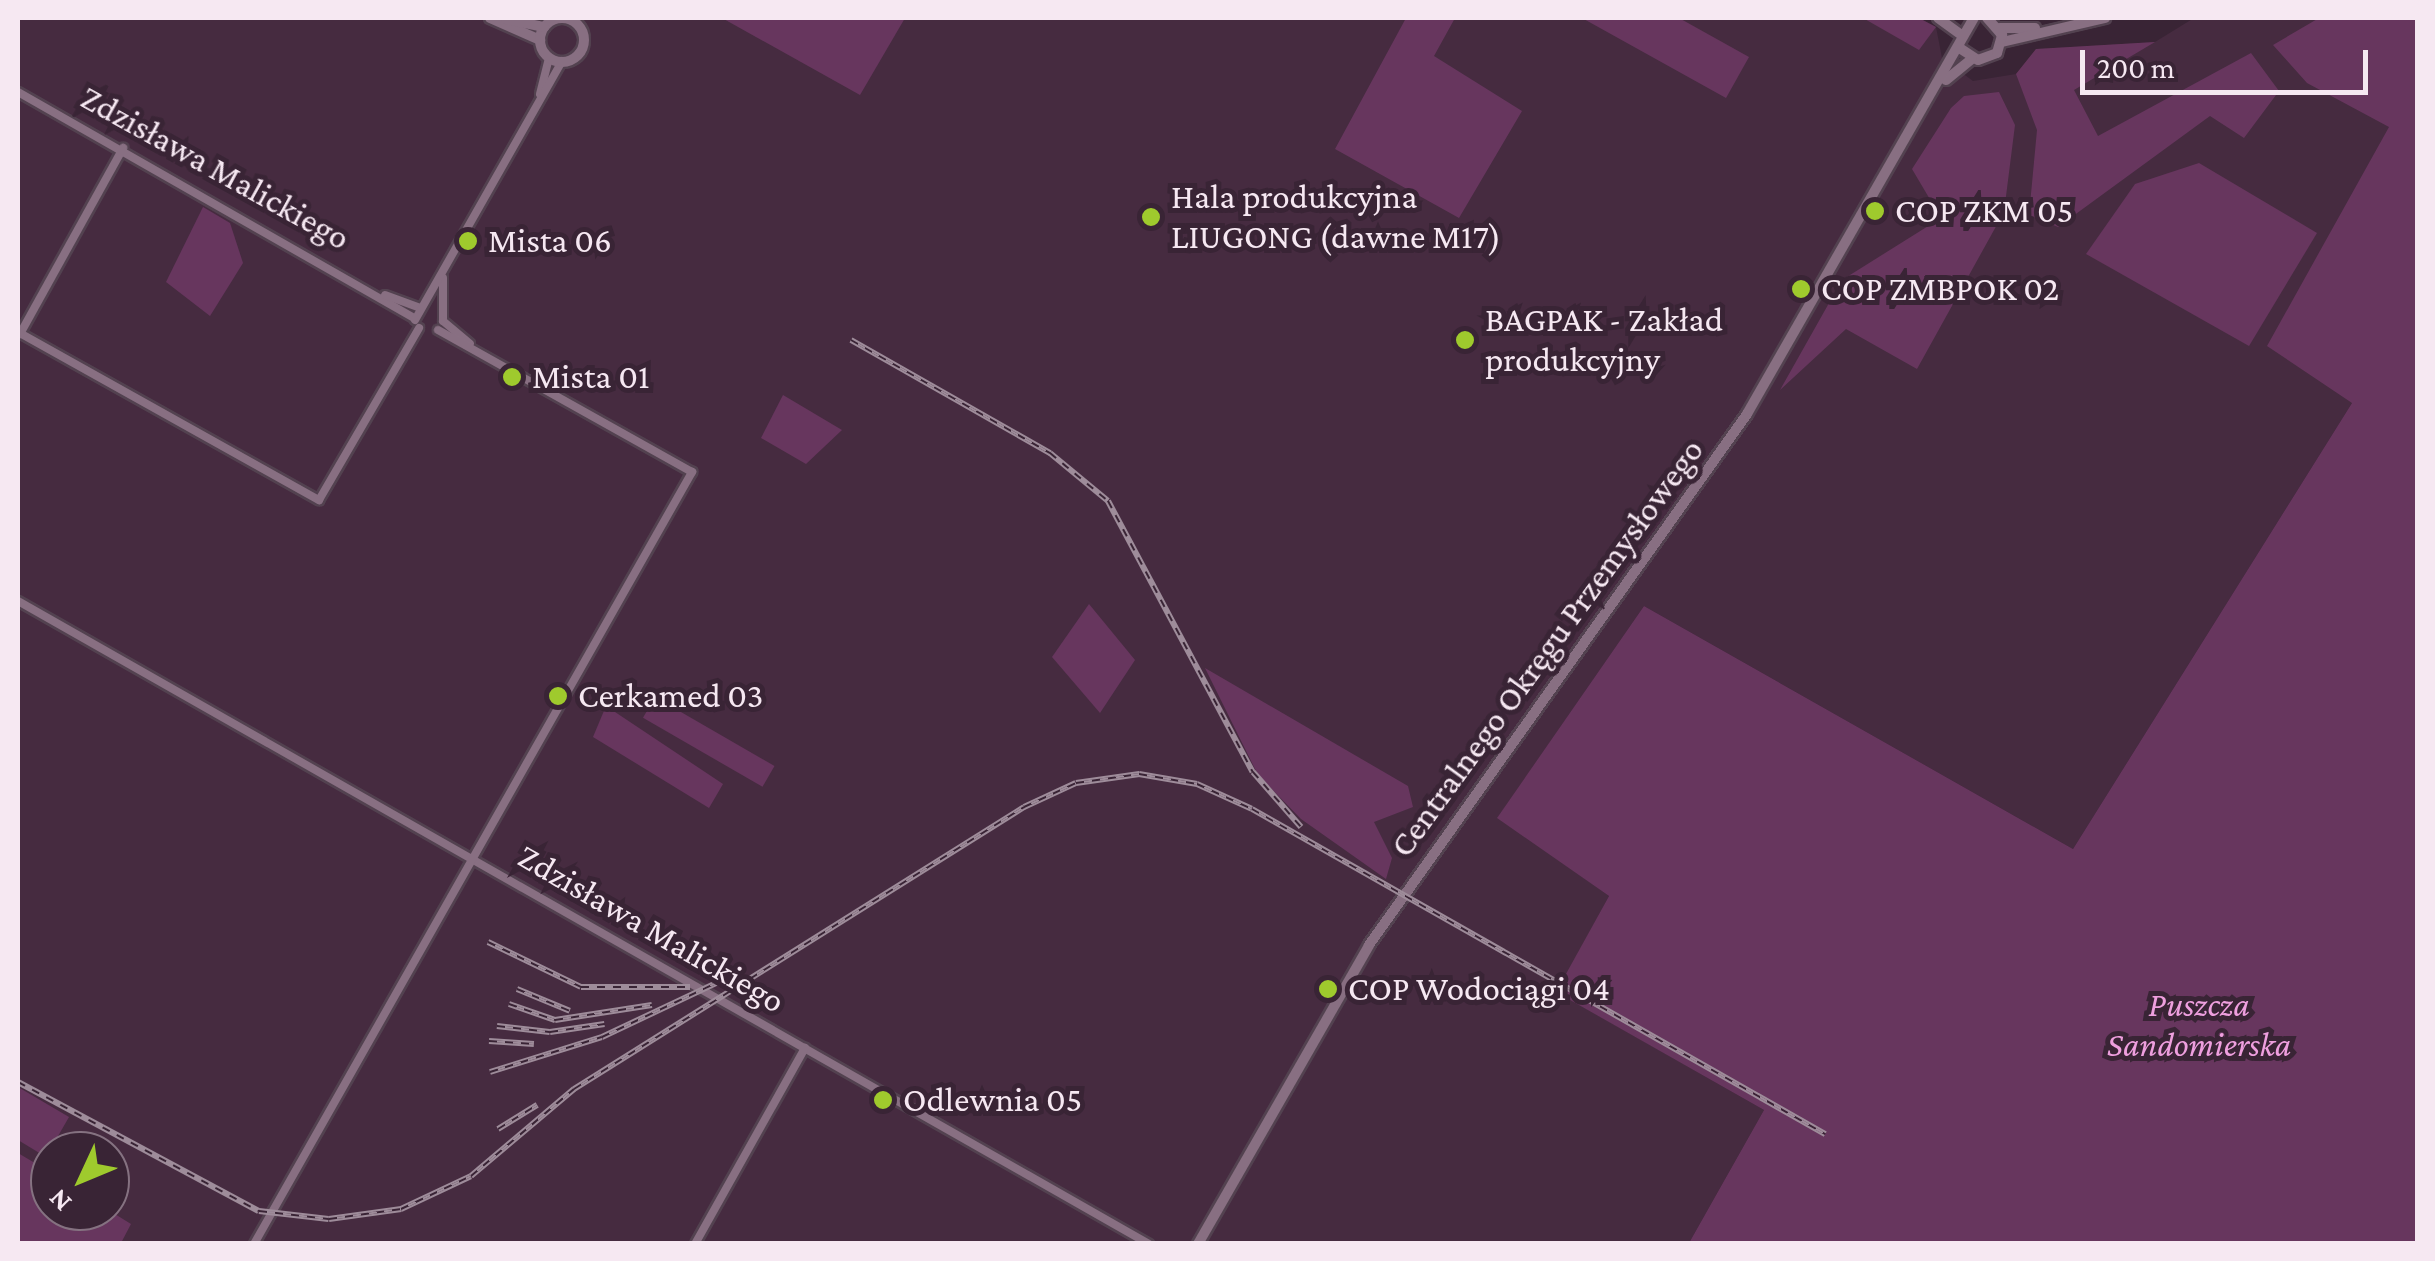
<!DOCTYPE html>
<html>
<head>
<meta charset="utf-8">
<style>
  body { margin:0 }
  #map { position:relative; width:2435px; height:1261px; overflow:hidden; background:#392435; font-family:"Crimson Pro",serif }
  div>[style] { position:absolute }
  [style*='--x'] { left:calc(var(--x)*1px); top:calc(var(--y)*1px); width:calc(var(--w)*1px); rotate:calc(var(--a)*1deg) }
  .built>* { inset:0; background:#462b40 }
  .green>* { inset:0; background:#67365e; transform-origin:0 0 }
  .roads { filter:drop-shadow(2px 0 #534250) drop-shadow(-2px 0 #534250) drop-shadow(0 2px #534250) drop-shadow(0 -2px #534250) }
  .minor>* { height:8px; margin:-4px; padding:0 4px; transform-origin:4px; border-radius:4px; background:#886f82 }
  .tertiary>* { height:10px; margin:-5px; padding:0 5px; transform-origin:5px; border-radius:5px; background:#886f82 }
  .tertiary>.ring { margin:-5px; padding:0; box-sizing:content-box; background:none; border:10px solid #886f82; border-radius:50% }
  .rail>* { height:6px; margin-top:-3px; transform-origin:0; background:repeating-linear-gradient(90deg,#392435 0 8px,#9e8c9a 0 16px); box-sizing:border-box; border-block:2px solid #9e8c9a }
  .dots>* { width:28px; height:28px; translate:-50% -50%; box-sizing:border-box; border:5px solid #392435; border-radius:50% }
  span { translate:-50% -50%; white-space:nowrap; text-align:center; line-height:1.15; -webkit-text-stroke:10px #392435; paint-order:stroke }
  .street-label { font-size:35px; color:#f6e8f2 }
  .poi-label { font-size:35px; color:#f6e8f2 }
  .left { translate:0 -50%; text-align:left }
  .park-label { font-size:35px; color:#ee9fde; font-style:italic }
  .frame { position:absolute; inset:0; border:20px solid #f6e8f2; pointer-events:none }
  .north { position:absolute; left:30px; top:1131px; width:100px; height:100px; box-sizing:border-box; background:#392435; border:2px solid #857281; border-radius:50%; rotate:226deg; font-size:28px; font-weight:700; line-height:40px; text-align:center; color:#f6e8f2 }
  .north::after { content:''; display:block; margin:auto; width:35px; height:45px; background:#9fca2d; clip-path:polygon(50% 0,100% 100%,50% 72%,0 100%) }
  .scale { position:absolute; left:2080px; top:50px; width:288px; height:45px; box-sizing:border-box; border:5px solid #f6e8f2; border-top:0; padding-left:12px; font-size:30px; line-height:35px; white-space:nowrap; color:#f6e8f2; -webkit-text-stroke:8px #392435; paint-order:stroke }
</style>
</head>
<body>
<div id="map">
  <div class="built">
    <div style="clip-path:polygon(evenodd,18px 18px,1919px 18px,1936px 27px,1942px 58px,1973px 81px,2016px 74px,2036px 49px,2155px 42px,2194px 18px,2417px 18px,2418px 122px,2352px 403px,2073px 849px,1644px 606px,1498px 817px,1609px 896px,1557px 992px,1764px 1110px,1689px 1243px,18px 1244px,18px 18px,50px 1151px,110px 1151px,110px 1211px,50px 1211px,50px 1151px)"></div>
  </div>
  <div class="green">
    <div style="clip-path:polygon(722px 18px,905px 18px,860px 95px)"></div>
    <div style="clip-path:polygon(1406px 18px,1455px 18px,1434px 56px,1522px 111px,1459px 218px,1335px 149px)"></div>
    <div style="clip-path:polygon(1582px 18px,1679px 18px,1749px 57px,1726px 98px)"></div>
    <div style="clip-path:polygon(1863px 18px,1919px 18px,1936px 27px,1919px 50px)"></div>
    <div style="clip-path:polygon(2319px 18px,2417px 18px,2417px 1243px,1689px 1243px,1764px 1110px,1556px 992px,1609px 896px,1497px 818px,1644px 606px,2073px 849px,2352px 403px,2267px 346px,2389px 127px,2307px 83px,2273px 45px)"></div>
    <div style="clip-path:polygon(2155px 42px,2074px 90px,2098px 136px,2251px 53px,2279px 91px,2244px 138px,2210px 116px,2058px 227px,2029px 215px,2037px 130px,2016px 74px,2036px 49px)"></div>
    <div style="clip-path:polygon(1999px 92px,2015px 125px,2004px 212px,1917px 369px,1846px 329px,1780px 390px,1842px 280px,1941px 218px,1912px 169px,1951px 108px,1964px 96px)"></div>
    <div style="clip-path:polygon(2199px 163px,2317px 233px,2249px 346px,2086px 254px,2135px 184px)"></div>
    <div style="clip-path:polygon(203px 207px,230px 223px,243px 263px,210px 316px,166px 282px)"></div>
    <div style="clip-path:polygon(783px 395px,842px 430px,806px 464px,761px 438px)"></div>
    <div style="clip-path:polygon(1089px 604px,1135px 660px,1100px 713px,1052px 657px)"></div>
    <div style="clip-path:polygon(1205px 668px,1408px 786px,1413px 807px,1374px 822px,1392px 858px,1386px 879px,1301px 819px,1258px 775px)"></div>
    <div style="left:655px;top:697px;width:138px;height:24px;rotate:30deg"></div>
    <div style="clip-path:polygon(606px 706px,723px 784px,709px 808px,593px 737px)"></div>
    <div style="clip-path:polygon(18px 1087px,69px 1117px,46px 1157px,18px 1140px)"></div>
    <div style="clip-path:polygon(18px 1153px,50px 1172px,50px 1211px,110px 1211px,131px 1224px,121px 1243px,18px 1243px)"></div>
  </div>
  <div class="roads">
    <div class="minor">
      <div style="--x:18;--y:92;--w:457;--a:29.7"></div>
      <div style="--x:540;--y:94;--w:38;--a:-76"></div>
      <div style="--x:443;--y:278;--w:43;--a:90"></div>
      <div style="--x:385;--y:295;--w:37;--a:20"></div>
      <div style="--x:415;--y:320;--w:298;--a:-60.4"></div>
      <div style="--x:443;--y:321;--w:35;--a:40"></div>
      <div style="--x:18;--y:332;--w:345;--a:29.2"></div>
      <div style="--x:319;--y:500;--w:199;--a:-59.8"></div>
      <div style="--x:20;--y:334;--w:213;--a:-61"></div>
      <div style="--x:18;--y:601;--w:1301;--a:29.62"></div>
      <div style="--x:254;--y:1244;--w:888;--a:-60.43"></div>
      <div style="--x:692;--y:472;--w:291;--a:-150.8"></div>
      <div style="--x:695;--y:1244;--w:225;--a:-60.7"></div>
    </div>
    <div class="tertiary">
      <div style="--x:490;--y:18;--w:55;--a:23.7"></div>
      <div style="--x:1938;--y:18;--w:26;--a:36"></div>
      <div class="ring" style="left:540px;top:18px;width:34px;height:34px"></div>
      <div style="--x:506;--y:19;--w:39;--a:12"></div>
      <div style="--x:2000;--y:28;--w:35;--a:0"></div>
      <div style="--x:2002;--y:42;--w:106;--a:-13.1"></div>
      <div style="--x:1961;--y:49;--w:20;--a:33"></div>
      <div style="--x:1978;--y:60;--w:20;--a:-20"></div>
      <div style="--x:1997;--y:53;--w:19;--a:-74"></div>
      <div style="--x:2002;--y:35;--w:23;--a:-131"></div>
      <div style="--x:1946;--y:80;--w:33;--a:-39"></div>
      <div style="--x:1198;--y:1244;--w:344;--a:-60.2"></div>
      <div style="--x:1369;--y:945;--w:652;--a:-54.55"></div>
      <div style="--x:1747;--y:414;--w:456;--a:-60.2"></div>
    </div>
  </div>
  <div class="rail">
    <div style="--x:851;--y:340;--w:229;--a:29.6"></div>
    <div style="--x:1050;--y:453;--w:75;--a:39.6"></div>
    <div style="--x:1108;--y:501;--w:307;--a:61.9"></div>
    <div style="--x:1253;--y:772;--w:73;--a:48.9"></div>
    <div style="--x:488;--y:942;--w:103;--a:25.8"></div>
    <div style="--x:581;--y:987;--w:109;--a:0"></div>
    <div style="--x:517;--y:989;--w:57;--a:22.5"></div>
    <div style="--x:509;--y:1004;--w:49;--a:19.2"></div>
    <div style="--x:555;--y:1020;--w:98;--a:-8.8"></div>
    <div style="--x:497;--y:1026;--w:53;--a:6.5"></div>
    <div style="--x:550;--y:1032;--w:55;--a:-8.4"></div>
    <div style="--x:489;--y:1041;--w:45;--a:3.8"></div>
    <div style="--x:490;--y:1072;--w:117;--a:-17.4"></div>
    <div style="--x:602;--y:1037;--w:143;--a:-25.3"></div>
    <div style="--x:18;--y:1082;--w:273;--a:28.2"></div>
    <div style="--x:259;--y:1211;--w:70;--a:6.5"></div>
    <div style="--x:329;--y:1219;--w:73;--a:-7.9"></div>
    <div style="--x:401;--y:1209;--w:77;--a:-25.2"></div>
    <div style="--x:471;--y:1176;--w:135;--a:-40.2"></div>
    <div style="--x:574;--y:1089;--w:531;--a:-32.07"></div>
    <div style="--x:1024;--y:807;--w:57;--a:-24.8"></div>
    <div style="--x:1076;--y:783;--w:64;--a:-8.1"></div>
    <div style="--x:1139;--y:774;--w:59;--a:9.8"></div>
    <div style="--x:1197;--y:784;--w:60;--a:24.4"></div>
    <div style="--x:1252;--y:809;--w:659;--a:29.56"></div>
    <div style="--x:498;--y:1129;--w:46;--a:-31.6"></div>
  </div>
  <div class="dots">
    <div style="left:1875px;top:211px;background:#9fca2d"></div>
    <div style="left:1151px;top:217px;background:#9fca2d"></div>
    <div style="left:468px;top:241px;background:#9fca2d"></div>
    <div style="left:1801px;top:289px;background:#9fca2d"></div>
    <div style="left:1465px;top:340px;background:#9fca2d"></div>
    <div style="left:512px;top:377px;background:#9fca2d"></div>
    <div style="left:558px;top:696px;background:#9fca2d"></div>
    <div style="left:1328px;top:989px;background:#9fca2d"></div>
    <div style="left:883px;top:1100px;background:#9fca2d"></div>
  </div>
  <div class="street-label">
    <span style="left:215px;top:168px;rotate:29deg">Zdzisława Malickiego</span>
    <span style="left:1547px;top:648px;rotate:-54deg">Centralnego Okręgu Przemysłowego</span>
    <span style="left:651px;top:929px;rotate:30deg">Zdzisława Malickiego</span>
  </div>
  <div class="poi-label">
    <span class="left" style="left:1171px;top:217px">Hala produkcyjna<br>LIUGONG (dawne M17)</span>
    <span class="left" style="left:1895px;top:211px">COP ZKM 05</span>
    <span class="left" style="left:488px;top:241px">Mista 06</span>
    <span class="left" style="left:1821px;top:289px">COP ZMBPOK 02</span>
    <span class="left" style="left:1485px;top:340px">BAGPAK - Zakład<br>produkcyjny</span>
    <span class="left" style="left:532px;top:377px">Mista 01</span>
    <span class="left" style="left:578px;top:696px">Cerkamed 03</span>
    <span class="left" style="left:1348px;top:989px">COP Wodociągi 04</span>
    <span class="left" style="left:903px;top:1100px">Odlewnia 05</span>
  </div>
  <div class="park-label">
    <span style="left:2199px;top:1025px">Puszcza<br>Sandomierska</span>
  </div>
  <div class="frame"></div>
  <div class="north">N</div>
  <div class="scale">200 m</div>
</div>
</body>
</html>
